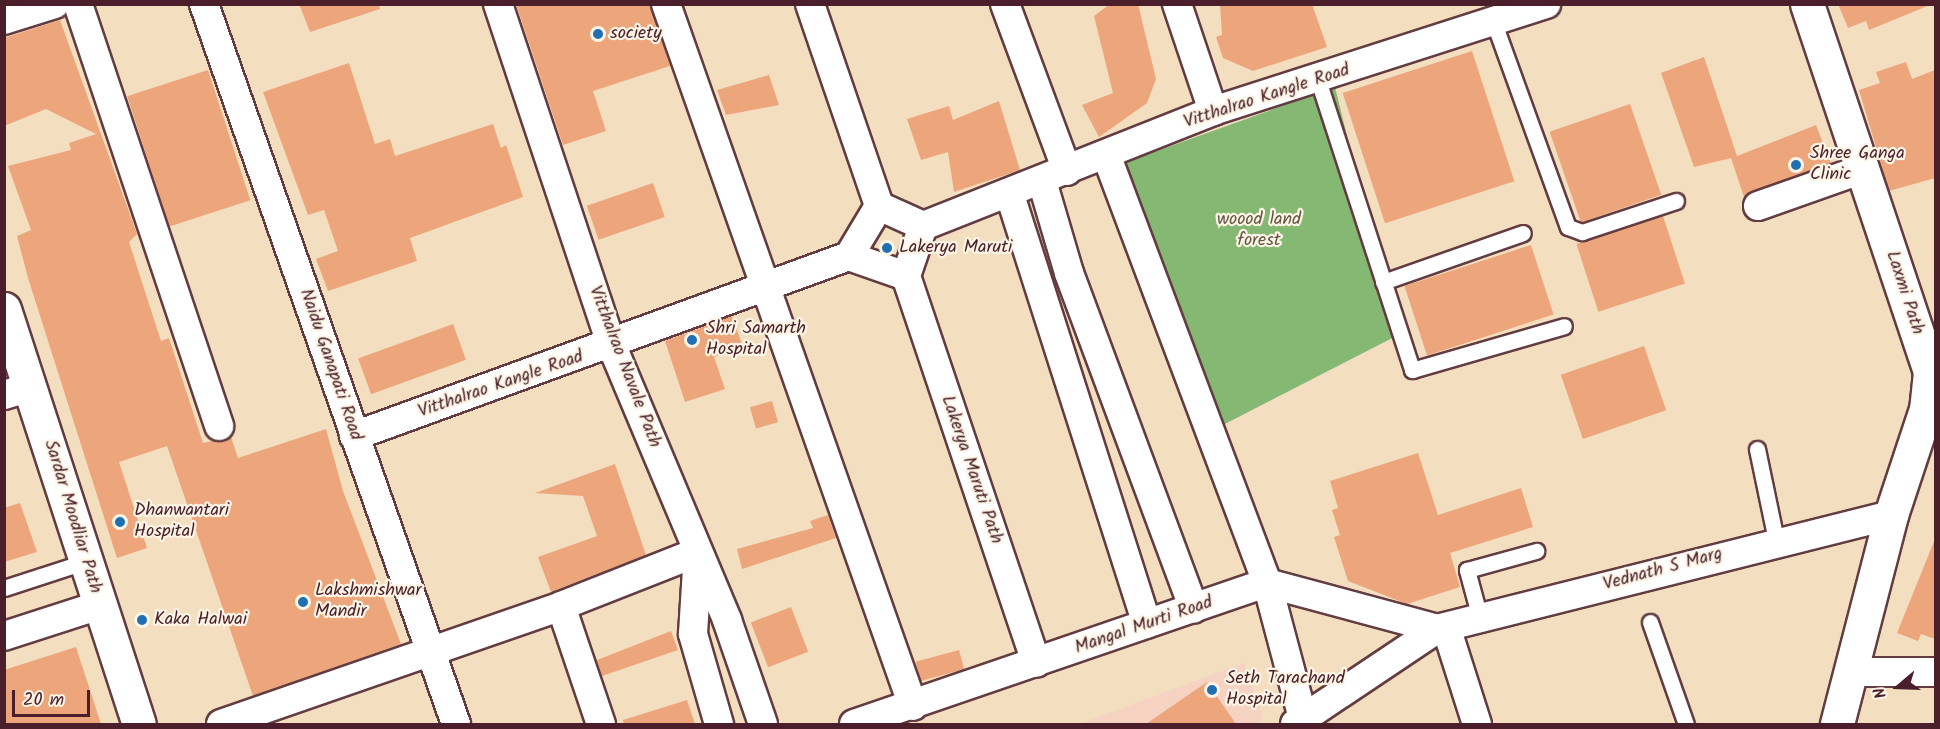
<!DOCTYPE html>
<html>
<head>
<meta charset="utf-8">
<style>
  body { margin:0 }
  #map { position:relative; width:1940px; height:729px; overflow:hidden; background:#f3dec0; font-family:Kalam,sans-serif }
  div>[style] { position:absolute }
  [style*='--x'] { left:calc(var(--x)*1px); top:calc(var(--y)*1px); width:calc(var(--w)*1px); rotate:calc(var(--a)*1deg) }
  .built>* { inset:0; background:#f5d2c2 }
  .forest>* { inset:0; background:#84b873 }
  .building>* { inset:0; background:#eda67c; transform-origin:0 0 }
  .roads { filter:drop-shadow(2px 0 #633c41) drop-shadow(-2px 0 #633c41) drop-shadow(0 2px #633c41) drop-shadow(0 -2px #633c41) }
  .lane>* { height:15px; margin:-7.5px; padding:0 7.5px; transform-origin:7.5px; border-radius:7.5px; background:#fff }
  .street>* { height:28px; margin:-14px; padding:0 14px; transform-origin:14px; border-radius:14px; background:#fff }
  .secondary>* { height:33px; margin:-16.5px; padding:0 16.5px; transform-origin:16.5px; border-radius:16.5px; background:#fff }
  .dots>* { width:16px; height:16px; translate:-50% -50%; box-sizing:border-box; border:3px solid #fcf5e5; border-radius:50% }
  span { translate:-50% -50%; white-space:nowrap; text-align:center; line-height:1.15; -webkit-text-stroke:4.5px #fcf5e5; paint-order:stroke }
  .poi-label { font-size:18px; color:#4a1f2b }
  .left { translate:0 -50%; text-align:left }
  .street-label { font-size:18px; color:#4a1f2b }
  .park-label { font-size:18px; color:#655646 }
  .frame { position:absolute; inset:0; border:6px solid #4a1f2b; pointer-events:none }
  .north { position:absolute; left:1868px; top:657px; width:60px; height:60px; -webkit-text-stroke:4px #fcf5e5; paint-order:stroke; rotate:251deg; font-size:16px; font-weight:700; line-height:24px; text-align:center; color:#4a1f2b }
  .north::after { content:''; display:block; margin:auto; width:21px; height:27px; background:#4a1f2b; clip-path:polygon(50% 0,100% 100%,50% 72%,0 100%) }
  .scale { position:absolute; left:12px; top:690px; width:78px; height:27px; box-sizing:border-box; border:3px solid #4a1f2b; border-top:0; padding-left:8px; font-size:18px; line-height:21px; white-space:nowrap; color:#4a1f2b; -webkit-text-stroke:4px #fcf5e5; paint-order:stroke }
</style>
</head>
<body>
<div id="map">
  <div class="built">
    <div style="clip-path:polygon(1244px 663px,1263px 718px,1255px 724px,1080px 724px)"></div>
  </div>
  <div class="forest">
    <div style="clip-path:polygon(1335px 87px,1383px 282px,1404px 332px,1219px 427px,1118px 165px)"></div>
  </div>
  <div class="building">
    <div style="clip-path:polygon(299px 4px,379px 4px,380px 9px,310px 32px)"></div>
    <div style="clip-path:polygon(516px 4px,650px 4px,670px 66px,593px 91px,606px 131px,563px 145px)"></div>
    <div style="clip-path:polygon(1110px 4px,1138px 4px,1156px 79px,1147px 103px,1099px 137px,1082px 105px,1113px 93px,1094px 16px)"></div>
    <div style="clip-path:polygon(1220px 4px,1312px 4px,1327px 47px,1253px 71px,1223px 58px,1216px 37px,1222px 35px)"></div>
    <div style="clip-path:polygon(1838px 4px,1930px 4px,1930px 5px,1869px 30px,1866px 21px,1848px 28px)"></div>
    <div style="clip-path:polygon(60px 20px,137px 234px,129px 242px,161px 341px,169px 338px,203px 443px,231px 437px,238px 458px,326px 429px,343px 491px,401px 644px,253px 696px,167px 446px,119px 462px,147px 548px,117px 558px,28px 278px,17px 236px,31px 230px,8px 166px,71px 150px,69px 143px,96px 134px,46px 109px,4px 126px,4px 38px)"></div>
    <div style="left:1472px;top:51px;width:137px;height:136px;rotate:72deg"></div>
    <div style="clip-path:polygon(1704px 57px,1737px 156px,1816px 125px,1831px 163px,1744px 197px,1731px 158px,1694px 167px,1661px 73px)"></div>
    <div style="clip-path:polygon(1906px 62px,1912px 79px,1935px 70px,1935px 178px,1889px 191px,1859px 90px,1880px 83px,1876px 72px)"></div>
    <div style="clip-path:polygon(349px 63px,375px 144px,390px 139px,395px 156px,493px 124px,501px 148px,506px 145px,523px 197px,410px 238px,417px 261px,328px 291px,316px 259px,338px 251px,324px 210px,308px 215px,263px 92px)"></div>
    <div style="left:208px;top:70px;width:137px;height:85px;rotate:72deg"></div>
    <div style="clip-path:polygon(769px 75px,779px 105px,726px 115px,717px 90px)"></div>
    <div style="clip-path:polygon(999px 101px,1020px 170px,954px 192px,948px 152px,921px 160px,907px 119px,949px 106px,953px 120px)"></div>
    <div style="left:1630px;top:104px;width:96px;height:85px;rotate:71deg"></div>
    <div style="left:653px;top:183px;width:36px;height:70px;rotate:71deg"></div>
    <div style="left:1663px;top:216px;width:71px;height:91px;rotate:72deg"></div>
    <div style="left:1531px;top:245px;width:73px;height:133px;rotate:72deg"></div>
    <div style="clip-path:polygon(732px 316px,743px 347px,714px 357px,725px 389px,685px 402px,665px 341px)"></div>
    <div style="left:453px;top:324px;width:38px;height:101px;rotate:70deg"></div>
    <div style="left:1644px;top:346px;width:68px;height:88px;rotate:71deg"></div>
    <div style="left:772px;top:401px;width:22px;height:23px;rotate:74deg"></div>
    <div style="clip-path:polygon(1418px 453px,1438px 515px,1521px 488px,1533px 527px,1450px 553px,1460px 587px,1407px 604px,1348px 581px,1334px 537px,1340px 535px,1332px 510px,1338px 508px,1330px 481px)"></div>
    <div style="clip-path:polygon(615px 464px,646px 555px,551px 592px,538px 557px,597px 536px,583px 496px,535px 493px)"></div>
    <div style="clip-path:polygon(20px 503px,37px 552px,4px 562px,4px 508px)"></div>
    <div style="clip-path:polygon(828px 515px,836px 538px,742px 569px,737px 549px,813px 528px,810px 521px)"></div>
    <div style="clip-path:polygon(1935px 539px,1935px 639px,1921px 634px,1918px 641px,1897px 633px)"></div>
    <div style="left:791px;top:607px;width:48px;height:43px;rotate:69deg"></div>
    <div style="clip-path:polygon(671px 631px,678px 650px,602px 676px,597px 660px)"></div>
    <div style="clip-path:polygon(76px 647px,101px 724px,4px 724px,4px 670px)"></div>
    <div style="left:959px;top:650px;width:20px;height:45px;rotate:75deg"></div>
    <div style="clip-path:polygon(1207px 682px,1236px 724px,1146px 724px)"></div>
    <div style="clip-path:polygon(687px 700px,695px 724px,624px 724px,623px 720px)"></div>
  </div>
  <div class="roads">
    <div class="lane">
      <div style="--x:1494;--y:23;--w:217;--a:70.1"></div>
      <div style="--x:1568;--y:227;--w:15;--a:20"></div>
      <div style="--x:1582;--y:232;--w:99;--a:-18.3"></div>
      <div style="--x:1318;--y:80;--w:305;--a:72"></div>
      <div style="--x:1412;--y:370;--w:158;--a:-16.1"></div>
      <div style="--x:1383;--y:282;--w:148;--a:-19.3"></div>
      <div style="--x:1757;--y:449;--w:93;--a:78.2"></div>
      <div style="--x:4;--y:588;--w:87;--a:-18"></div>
      <div style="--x:1480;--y:618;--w:50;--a:-105.2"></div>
      <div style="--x:1467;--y:570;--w:72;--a:-15.4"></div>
      <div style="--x:1650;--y:622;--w:108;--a:70.6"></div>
    </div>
    <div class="street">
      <div style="--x:78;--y:4;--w:445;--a:71.5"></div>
      <div style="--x:204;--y:4;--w:763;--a:70.71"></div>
      <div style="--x:498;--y:4;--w:360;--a:71.6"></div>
      <div style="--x:612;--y:346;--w:297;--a:67.2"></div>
      <div style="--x:727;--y:620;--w:110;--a:70.9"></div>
      <div style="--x:666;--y:4;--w:744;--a:70.62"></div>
      <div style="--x:810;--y:4;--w:213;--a:71.1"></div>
      <div style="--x:1005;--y:4;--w:178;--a:69.6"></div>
      <div style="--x:1177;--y:4;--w:113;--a:71.4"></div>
      <div style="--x:4;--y:20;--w:53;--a:-17.4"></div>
      <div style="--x:1107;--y:157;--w:455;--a:69.4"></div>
      <div style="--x:1267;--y:583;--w:140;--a:75.1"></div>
      <div style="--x:1042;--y:181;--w:96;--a:73.6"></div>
      <div style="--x:1069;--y:273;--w:358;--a:69.6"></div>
      <div style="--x:1010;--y:195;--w:450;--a:72.3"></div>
      <div style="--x:879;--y:206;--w:48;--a:24.4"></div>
      <div style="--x:923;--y:226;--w:53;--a:108.8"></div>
      <div style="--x:906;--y:276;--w:60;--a:-160.7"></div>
      <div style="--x:849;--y:256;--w:58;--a:-59"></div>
      <div style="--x:1758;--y:206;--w:111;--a:-19.4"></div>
      <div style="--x:923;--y:226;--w:312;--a:-21.6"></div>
      <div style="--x:1213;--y:111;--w:350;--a:-17.8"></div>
      <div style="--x:906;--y:276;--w:408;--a:71.4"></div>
      <div style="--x:4;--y:395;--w:27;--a:-17"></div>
      <div style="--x:354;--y:436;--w:527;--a:-19.98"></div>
      <div style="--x:561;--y:606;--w:125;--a:71.3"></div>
      <div style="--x:1446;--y:627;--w:102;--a:72.3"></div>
      <div style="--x:4;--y:636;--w:101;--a:-17.9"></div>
      <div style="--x:1851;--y:672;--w:85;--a:0"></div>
      <div style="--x:221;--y:724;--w:360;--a:-19.1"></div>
      <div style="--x:561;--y:606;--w:147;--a:-21.5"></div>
      <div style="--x:698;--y:552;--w:82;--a:93.5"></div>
      <div style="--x:693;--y:634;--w:94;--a:73.9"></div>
      <div style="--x:854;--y:724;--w:436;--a:-18.9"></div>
      <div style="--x:1267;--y:583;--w:176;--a:15.1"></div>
      <div style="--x:1295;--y:724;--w:171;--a:-33.8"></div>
      <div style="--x:1437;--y:629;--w:468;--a:-14.1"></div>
    </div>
    <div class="secondary">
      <div style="--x:1807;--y:4;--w:388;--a:71.5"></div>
      <div style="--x:1930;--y:372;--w:37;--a:96"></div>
      <div style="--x:1926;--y:409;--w:112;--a:108.3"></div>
      <div style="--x:1891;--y:515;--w:216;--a:104.5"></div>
      <div style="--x:4;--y:309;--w:436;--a:72"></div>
    </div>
  </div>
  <div class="dots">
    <div style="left:598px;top:34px;background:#1f6fb2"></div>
    <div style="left:1796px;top:165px;background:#1f6fb2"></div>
    <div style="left:887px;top:248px;background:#1f6fb2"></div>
    <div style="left:692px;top:340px;background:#1f6fb2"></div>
    <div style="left:120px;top:522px;background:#1f6fb2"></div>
    <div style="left:303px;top:602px;background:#1f6fb2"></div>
    <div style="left:142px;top:620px;background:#1f6fb2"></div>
    <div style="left:1212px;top:690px;background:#1f6fb2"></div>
  </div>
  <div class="poi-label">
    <span class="left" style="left:610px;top:34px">society</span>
    <span class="left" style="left:1810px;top:165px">Shree Ganga<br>Clinic</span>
    <span class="left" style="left:899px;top:248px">Lakerya Maruti</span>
    <span class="left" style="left:706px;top:340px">Shri Samarth<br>Hospital</span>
    <span class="left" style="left:134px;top:522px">Dhanwantari<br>Hospital</span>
    <span class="left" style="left:315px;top:602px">Lakshmishwar<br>Mandir</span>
    <span class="left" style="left:154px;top:620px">Kaka Halwai</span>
    <span class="left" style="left:1226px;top:690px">Seth Tarachand<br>Hospital</span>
  </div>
  <div class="street-label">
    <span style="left:1267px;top:97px;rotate:-18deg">Vitthalrao Kangle Road</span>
    <span style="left:1904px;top:293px;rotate:72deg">Laxmi Path</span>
    <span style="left:330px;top:365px;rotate:71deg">Naidu Ganapati Road</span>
    <span style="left:624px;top:367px;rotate:69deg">Vitthalrao Navale Path</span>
    <span style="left:501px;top:385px;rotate:-19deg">Vitthalrao Kangle Road</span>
    <span style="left:971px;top:470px;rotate:71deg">Lakerya Maruti Path</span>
    <span style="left:72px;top:517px;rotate:73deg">Sardar Moodliar Path</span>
    <span style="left:1663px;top:570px;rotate:-15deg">Vednath S Marg</span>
    <span style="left:1144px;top:626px;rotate:-19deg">Mangal Murti Road</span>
  </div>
  <div class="park-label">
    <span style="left:1259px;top:231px">woood land<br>forest</span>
  </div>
  <div class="frame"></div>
  <div class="north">N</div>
  <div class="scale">20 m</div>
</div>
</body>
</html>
